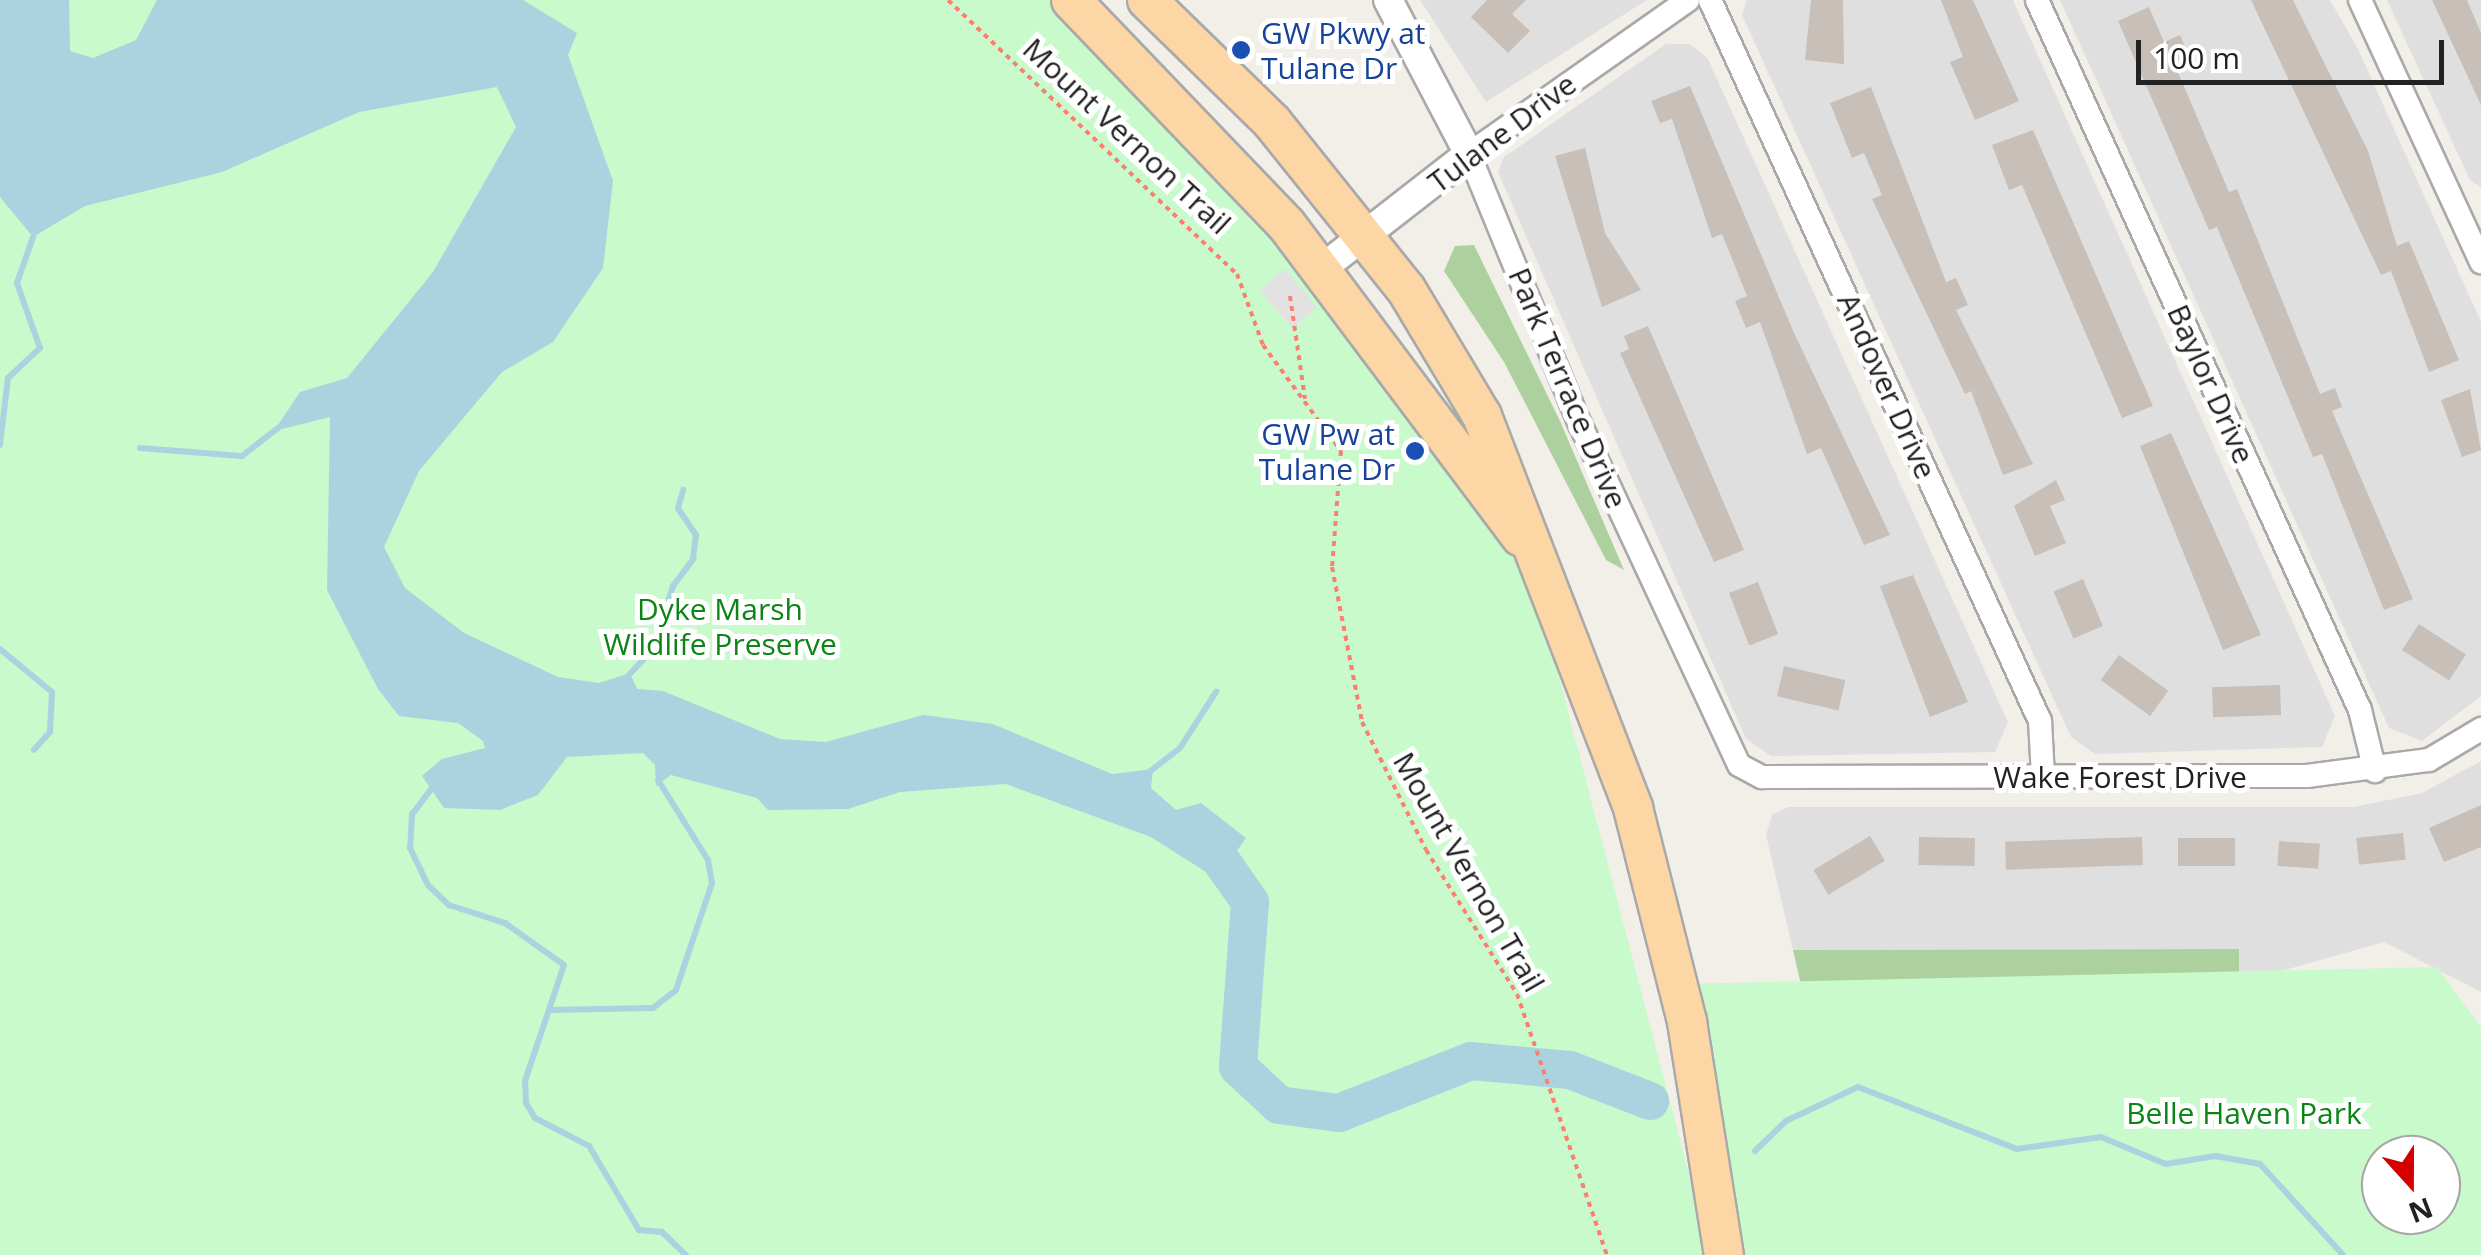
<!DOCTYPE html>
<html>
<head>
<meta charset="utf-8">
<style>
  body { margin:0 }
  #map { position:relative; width:2481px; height:1255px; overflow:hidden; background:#f2efe9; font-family:"Open Sans",sans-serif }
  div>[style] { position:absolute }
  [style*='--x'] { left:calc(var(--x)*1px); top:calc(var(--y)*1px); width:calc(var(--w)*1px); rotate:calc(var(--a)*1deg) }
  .residential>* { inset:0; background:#e0dfdf }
  .forest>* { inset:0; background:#add19e }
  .park>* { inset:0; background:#c8facc }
  .parking>* { inset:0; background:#e2e2e2; transform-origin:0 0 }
  .water>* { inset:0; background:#aad3df }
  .stream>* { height:6px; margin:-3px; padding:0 3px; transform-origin:3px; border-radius:3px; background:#aad3df }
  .river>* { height:38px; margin:-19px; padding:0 19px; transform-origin:19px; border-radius:19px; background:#aad3df }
  .building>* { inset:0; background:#c7bfb8; transform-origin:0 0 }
  .path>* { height:4px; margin-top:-2px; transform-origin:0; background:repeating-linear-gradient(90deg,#fa8072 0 5px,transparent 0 10px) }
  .roads { filter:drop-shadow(2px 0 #a9a9a9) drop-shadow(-2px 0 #a9a9a9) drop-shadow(0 2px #a9a9a9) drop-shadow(0 -2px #a9a9a9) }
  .minor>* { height:22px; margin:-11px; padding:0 11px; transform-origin:11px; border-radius:11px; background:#fff }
  .tertiary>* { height:28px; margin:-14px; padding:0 14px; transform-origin:14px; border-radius:14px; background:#fff }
  .primary>* { height:38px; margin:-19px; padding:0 19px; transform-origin:19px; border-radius:19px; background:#fcd6a4 }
  .dots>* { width:28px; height:28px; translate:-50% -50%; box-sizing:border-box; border:5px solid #fff; border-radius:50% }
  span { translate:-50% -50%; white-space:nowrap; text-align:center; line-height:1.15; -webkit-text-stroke:10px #fff; paint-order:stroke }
  .transit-label { font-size:30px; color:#164399 }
  .left { translate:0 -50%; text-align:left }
  .right { translate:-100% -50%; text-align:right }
  .street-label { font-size:30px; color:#222 }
  .park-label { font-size:30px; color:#0c8416 }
  .north { position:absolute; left:2361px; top:1135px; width:100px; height:100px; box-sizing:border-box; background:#fff; border:2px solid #a7a7a7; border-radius:50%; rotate:159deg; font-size:28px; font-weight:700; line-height:40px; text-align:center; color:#222 }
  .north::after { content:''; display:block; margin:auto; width:35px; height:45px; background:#d40000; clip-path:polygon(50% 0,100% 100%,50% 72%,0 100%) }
  .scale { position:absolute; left:2136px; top:40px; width:308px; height:45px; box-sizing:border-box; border:5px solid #222; border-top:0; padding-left:12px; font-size:30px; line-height:35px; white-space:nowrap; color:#222; -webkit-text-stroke:8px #fff; paint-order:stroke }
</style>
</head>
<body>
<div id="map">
  <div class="residential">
    <div style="clip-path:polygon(1420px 0,1647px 0,1486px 102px)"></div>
    <div style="clip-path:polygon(1747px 0,2013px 0,2335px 716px,2322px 747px,2095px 754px,2071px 737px,1742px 15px)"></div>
    <div style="clip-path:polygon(2060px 0,2330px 0,2358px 49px,2481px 322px,2481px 696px,2422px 741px,2389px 728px)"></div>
    <div style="clip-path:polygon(2387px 0,2481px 0,2481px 187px,2470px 180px)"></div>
    <div style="clip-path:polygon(1666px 44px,1690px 44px,1708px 59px,2008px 722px,1995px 752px,1771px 756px,1746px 739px,1498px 172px,1504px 157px)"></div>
    <div style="clip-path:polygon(2481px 761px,2481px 992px,2384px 942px,2239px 983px,2238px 949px,1793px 950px,1766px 835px,1772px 815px,1788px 807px,2354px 807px,2422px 793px)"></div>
  </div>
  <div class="forest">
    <div style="clip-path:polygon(1474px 245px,1560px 421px,1624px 570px,1606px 560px,1504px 362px,1444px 271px,1455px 246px)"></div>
    <div style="clip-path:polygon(2239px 949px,2239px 983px,1827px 1098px,1793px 950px)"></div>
  </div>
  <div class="park">
    <div style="clip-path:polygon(0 0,1075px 0,1155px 84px,1523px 539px,1710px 1255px,0 1255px)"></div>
    <div style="clip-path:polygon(evenodd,2437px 967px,2481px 1027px,2481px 1255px,1721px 1255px,1679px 984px,2437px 967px,2381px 1155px,2441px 1155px,2441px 1215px,2381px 1215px,2381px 1155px)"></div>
  </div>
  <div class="parking">
    <div style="left:1285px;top:269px;width:50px;height:33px;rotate:50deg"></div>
  </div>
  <div class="water">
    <div style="clip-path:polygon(0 0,69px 0,70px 51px,93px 58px,136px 40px,157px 0,523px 0,577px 33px,568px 55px,613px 181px,603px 268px,553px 342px,502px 372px,419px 471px,384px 547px,405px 588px,464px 633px,558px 677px,599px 683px,630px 673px,637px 689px,663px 691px,780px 739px,826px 742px,923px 715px,993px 724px,1112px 774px,1153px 769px,1151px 788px,1176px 810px,1201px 803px,1246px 838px,1217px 879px,1151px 837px,1006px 784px,900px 792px,848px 809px,768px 810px,757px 798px,671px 775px,656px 786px,655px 765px,643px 753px,567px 757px,538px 795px,500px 810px,444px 808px,422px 776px,442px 759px,485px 748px,483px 741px,458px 723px,399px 716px,378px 689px,327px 590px,330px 417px,274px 431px,300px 392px,347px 378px,433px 272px,516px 127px,497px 87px,359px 112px,222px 172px,85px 206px,33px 237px,0 197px)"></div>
  </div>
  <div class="stream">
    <div style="--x:0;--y:445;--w:67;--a:-83.2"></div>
    <div style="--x:8;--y:378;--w:44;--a:-43.2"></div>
    <div style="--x:40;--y:348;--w:69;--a:-109.5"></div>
    <div style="--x:17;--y:283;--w:49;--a:-70.8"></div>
    <div style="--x:140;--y:448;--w:102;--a:4.5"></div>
    <div style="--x:242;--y:456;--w:46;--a:-37.9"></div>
    <div style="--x:0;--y:649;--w:67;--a:39.6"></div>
    <div style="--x:52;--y:692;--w:40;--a:92.9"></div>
    <div style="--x:50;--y:732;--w:24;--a:132"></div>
    <div style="--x:628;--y:676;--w:38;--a:-47"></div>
    <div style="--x:654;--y:648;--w:65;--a:-73"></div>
    <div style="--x:673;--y:586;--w:34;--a:-53"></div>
    <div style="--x:693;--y:559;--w:24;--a:-83"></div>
    <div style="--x:696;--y:535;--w:32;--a:-124"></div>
    <div style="--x:678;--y:508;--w:19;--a:-74"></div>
    <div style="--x:1148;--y:773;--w:41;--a:-38"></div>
    <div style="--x:1180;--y:748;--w:67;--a:-57.3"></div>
    <div style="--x:435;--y:784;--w:38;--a:127"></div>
    <div style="--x:412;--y:814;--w:34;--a:93"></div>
    <div style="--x:410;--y:848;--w:41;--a:64.1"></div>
    <div style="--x:428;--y:885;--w:29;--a:44"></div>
    <div style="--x:449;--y:905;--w:59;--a:17.8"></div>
    <div style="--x:505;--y:923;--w:72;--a:35.4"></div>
    <div style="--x:564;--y:965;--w:122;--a:108.6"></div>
    <div style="--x:525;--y:1081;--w:22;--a:87"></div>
    <div style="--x:526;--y:1103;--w:17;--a:59"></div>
    <div style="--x:535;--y:1118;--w:61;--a:27.4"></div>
    <div style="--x:589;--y:1146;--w:98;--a:59.2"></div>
    <div style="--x:639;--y:1230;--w:23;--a:5"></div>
    <div style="--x:662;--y:1232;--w:33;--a:44"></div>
    <div style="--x:549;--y:1010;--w:104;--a:-1.1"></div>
    <div style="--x:653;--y:1008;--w:29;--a:-38"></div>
    <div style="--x:676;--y:990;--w:113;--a:-71.4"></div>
    <div style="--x:712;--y:883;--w:23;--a:-100"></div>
    <div style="--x:708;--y:860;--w:94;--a:-122"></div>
    <div style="--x:1755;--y:1151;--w:43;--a:-44.1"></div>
    <div style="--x:1786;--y:1121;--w:80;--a:-25.3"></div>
    <div style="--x:1858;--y:1087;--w:171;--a:21.3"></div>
    <div style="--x:2017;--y:1149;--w:85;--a:-8.1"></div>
    <div style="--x:2101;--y:1137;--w:70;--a:22.6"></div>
    <div style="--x:2166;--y:1164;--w:50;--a:-9.3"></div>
    <div style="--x:2215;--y:1156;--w:46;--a:10.1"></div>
    <div style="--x:2260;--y:1164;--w:123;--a:47.6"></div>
  </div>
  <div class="river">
    <div style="--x:1188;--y:838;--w:30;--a:27"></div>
    <div style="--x:1215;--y:852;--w:61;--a:55"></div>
    <div style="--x:1250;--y:902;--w:165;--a:94.2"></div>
    <div style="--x:1238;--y:1067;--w:56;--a:42.8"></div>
    <div style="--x:1279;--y:1105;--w:61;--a:7.6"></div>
    <div style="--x:1339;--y:1113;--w:142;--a:-21.5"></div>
    <div style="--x:1471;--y:1061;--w:99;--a:5.2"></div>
    <div style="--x:1570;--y:1070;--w:86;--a:21.2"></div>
  </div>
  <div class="building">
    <div style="clip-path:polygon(1487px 0,1526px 0,1512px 14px,1530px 31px,1508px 53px,1471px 17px)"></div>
    <div style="clip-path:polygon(1811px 0,1843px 0,1844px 64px,1805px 60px)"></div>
    <div style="clip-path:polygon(1941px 0,1973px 0,2019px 101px,1975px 120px,1950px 62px,1963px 57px)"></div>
    <div style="clip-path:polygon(2251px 0,2293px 0,2368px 151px,2397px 246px,2409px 241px,2459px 360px,2429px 372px,2391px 271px,2381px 275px)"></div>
    <div style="clip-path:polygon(2432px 0,2467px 0,2481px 33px,2481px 105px)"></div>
    <div style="clip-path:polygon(2149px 7px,2164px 42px,2180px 35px,2189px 56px,2174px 63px,2229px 192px,2237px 189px,2320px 394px,2335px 388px,2342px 407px,2332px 411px,2413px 599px,2384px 610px,2322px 454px,2313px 457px,2217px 227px,2209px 230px,2118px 21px)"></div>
    <div style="clip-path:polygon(1690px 86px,1794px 333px,1890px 535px,1864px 545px,1821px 448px,1807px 454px,1760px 322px,1746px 328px,1735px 301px,1747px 296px,1722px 234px,1712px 238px,1672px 119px,1660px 123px,1651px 101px)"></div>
    <div style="clip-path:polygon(1871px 87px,1946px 282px,1956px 278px,1968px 305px,1956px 310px,2033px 464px,2003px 475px,1971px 391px,1965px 394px,1872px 199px,1882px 195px,1864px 153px,1852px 158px,1830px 103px)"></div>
    <div style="clip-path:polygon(2033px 130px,2153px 406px,2122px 418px,2022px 185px,2009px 190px,1992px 145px)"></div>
    <div style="clip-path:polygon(1585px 148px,1605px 233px,1641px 290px,1602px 307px,1555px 156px)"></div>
    <div style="clip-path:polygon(1648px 326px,1744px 550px,1714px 562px,1620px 353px,1629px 349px,1624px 336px)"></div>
    <div style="clip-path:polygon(2470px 389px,2481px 450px,2462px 457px,2441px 400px)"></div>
    <div style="clip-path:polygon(2171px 433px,2261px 635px,2223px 650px,2140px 446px)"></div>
    <div style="clip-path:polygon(2056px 480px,2065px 500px,2050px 506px,2066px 543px,2035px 556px,2014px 506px)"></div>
    <div style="clip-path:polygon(1913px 575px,1968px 702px,1930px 717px,1880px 586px)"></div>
    <div style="left:2083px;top:579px;width:51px;height:32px;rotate:67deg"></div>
    <div style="left:1758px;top:582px;width:56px;height:31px;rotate:69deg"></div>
    <div style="left:2419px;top:624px;width:56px;height:31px;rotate:33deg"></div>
    <div style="left:2119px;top:655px;width:61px;height:31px;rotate:36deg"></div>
    <div style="left:1784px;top:666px;width:63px;height:31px;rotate:13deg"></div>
    <div style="left:2280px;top:685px;width:30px;height:68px;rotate:88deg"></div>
    <div style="clip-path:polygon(2481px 805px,2481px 847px,2444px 862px,2429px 828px)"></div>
    <div style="left:2403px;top:833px;width:27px;height:47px;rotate:84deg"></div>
    <div style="left:1870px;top:836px;width:29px;height:66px;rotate:59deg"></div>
    <div style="left:1919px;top:837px;width:56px;height:28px;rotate:1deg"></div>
    <div style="left:2142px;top:837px;width:28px;height:137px;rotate:88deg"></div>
    <div style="left:2178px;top:838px;width:57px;height:28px"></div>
    <div style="left:2279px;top:841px;width:41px;height:25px;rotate:4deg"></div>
  </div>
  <div class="path">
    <div style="--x:948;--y:0;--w:398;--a:43.5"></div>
    <div style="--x:1237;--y:274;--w:76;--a:69.9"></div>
    <div style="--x:1263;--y:345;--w:132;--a:53.7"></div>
    <div style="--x:1341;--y:451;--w:116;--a:94.4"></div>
    <div style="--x:1332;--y:567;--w:158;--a:79"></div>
    <div style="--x:1362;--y:722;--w:143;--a:63.4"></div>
    <div style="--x:1426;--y:850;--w:170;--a:57.7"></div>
    <div style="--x:1517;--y:994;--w:276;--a:71"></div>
    <div style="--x:1290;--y:296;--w:104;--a:81.7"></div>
  </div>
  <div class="roads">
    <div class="minor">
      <div style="--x:1688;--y:0;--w:268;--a:144.9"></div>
      <div style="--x:1469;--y:154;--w:292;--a:67.7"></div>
      <div style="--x:1580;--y:424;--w:376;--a:65"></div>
      <div style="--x:1739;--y:765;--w:26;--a:28"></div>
      <div style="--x:1762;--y:777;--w:545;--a:-0.11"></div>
      <div style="--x:2307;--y:776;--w:123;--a:-7.5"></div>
      <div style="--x:2429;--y:760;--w:61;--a:-30.8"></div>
      <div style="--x:1710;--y:0;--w:793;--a:65.41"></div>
      <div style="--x:2040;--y:721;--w:56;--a:86.9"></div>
      <div style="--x:2037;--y:0;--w:780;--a:65.54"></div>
      <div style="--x:2360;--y:710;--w:63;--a:76.2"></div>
      <div style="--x:2360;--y:0;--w:289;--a:65.2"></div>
    </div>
    <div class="tertiary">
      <div style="--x:1320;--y:270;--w:189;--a:-37.9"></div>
      <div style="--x:1469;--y:154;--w:174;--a:-117.7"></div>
    </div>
    <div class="primary">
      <div style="--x:1071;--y:0;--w:310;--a:46.2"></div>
      <div style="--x:1286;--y:224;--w:391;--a:53.1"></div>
      <div style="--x:1147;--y:0;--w:175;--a:44.3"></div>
      <div style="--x:1272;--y:122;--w:214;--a:51.3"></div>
      <div style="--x:1406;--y:289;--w:148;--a:59.1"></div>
      <div style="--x:1482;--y:416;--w:420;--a:68.9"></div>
      <div style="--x:1633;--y:808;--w:221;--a:75.8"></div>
      <div style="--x:1687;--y:1022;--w:236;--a:81"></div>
    </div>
  </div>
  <div class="dots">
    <div style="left:1241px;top:50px;background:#1a4fb4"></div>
    <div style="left:1415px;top:451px;background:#1a4fb4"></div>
  </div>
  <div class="transit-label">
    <span class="left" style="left:1261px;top:50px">GW Pkwy at<br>Tulane Dr</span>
    <span class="right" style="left:1395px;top:451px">GW Pw at<br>Tulane Dr</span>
  </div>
  <div class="street-label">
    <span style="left:1502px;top:133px;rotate:-37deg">Tulane Drive</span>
    <span style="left:1127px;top:136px;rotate:43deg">Mount Vernon Trail</span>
    <span style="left:2211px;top:384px;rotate:66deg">Baylor Drive</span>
    <span style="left:1887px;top:386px;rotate:66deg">Andover Drive</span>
    <span style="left:1568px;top:388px;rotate:67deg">Park Terrace Drive</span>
    <span style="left:2120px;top:777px">Wake Forest Drive</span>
    <span style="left:1469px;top:872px;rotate:60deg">Mount Vernon Trail</span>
  </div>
  <div class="park-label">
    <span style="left:720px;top:626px">Dyke Marsh<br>Wildlife Preserve</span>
    <span style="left:2244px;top:1113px">Belle Haven Park</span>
  </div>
  <div class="north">N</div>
  <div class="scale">100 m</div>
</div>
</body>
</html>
